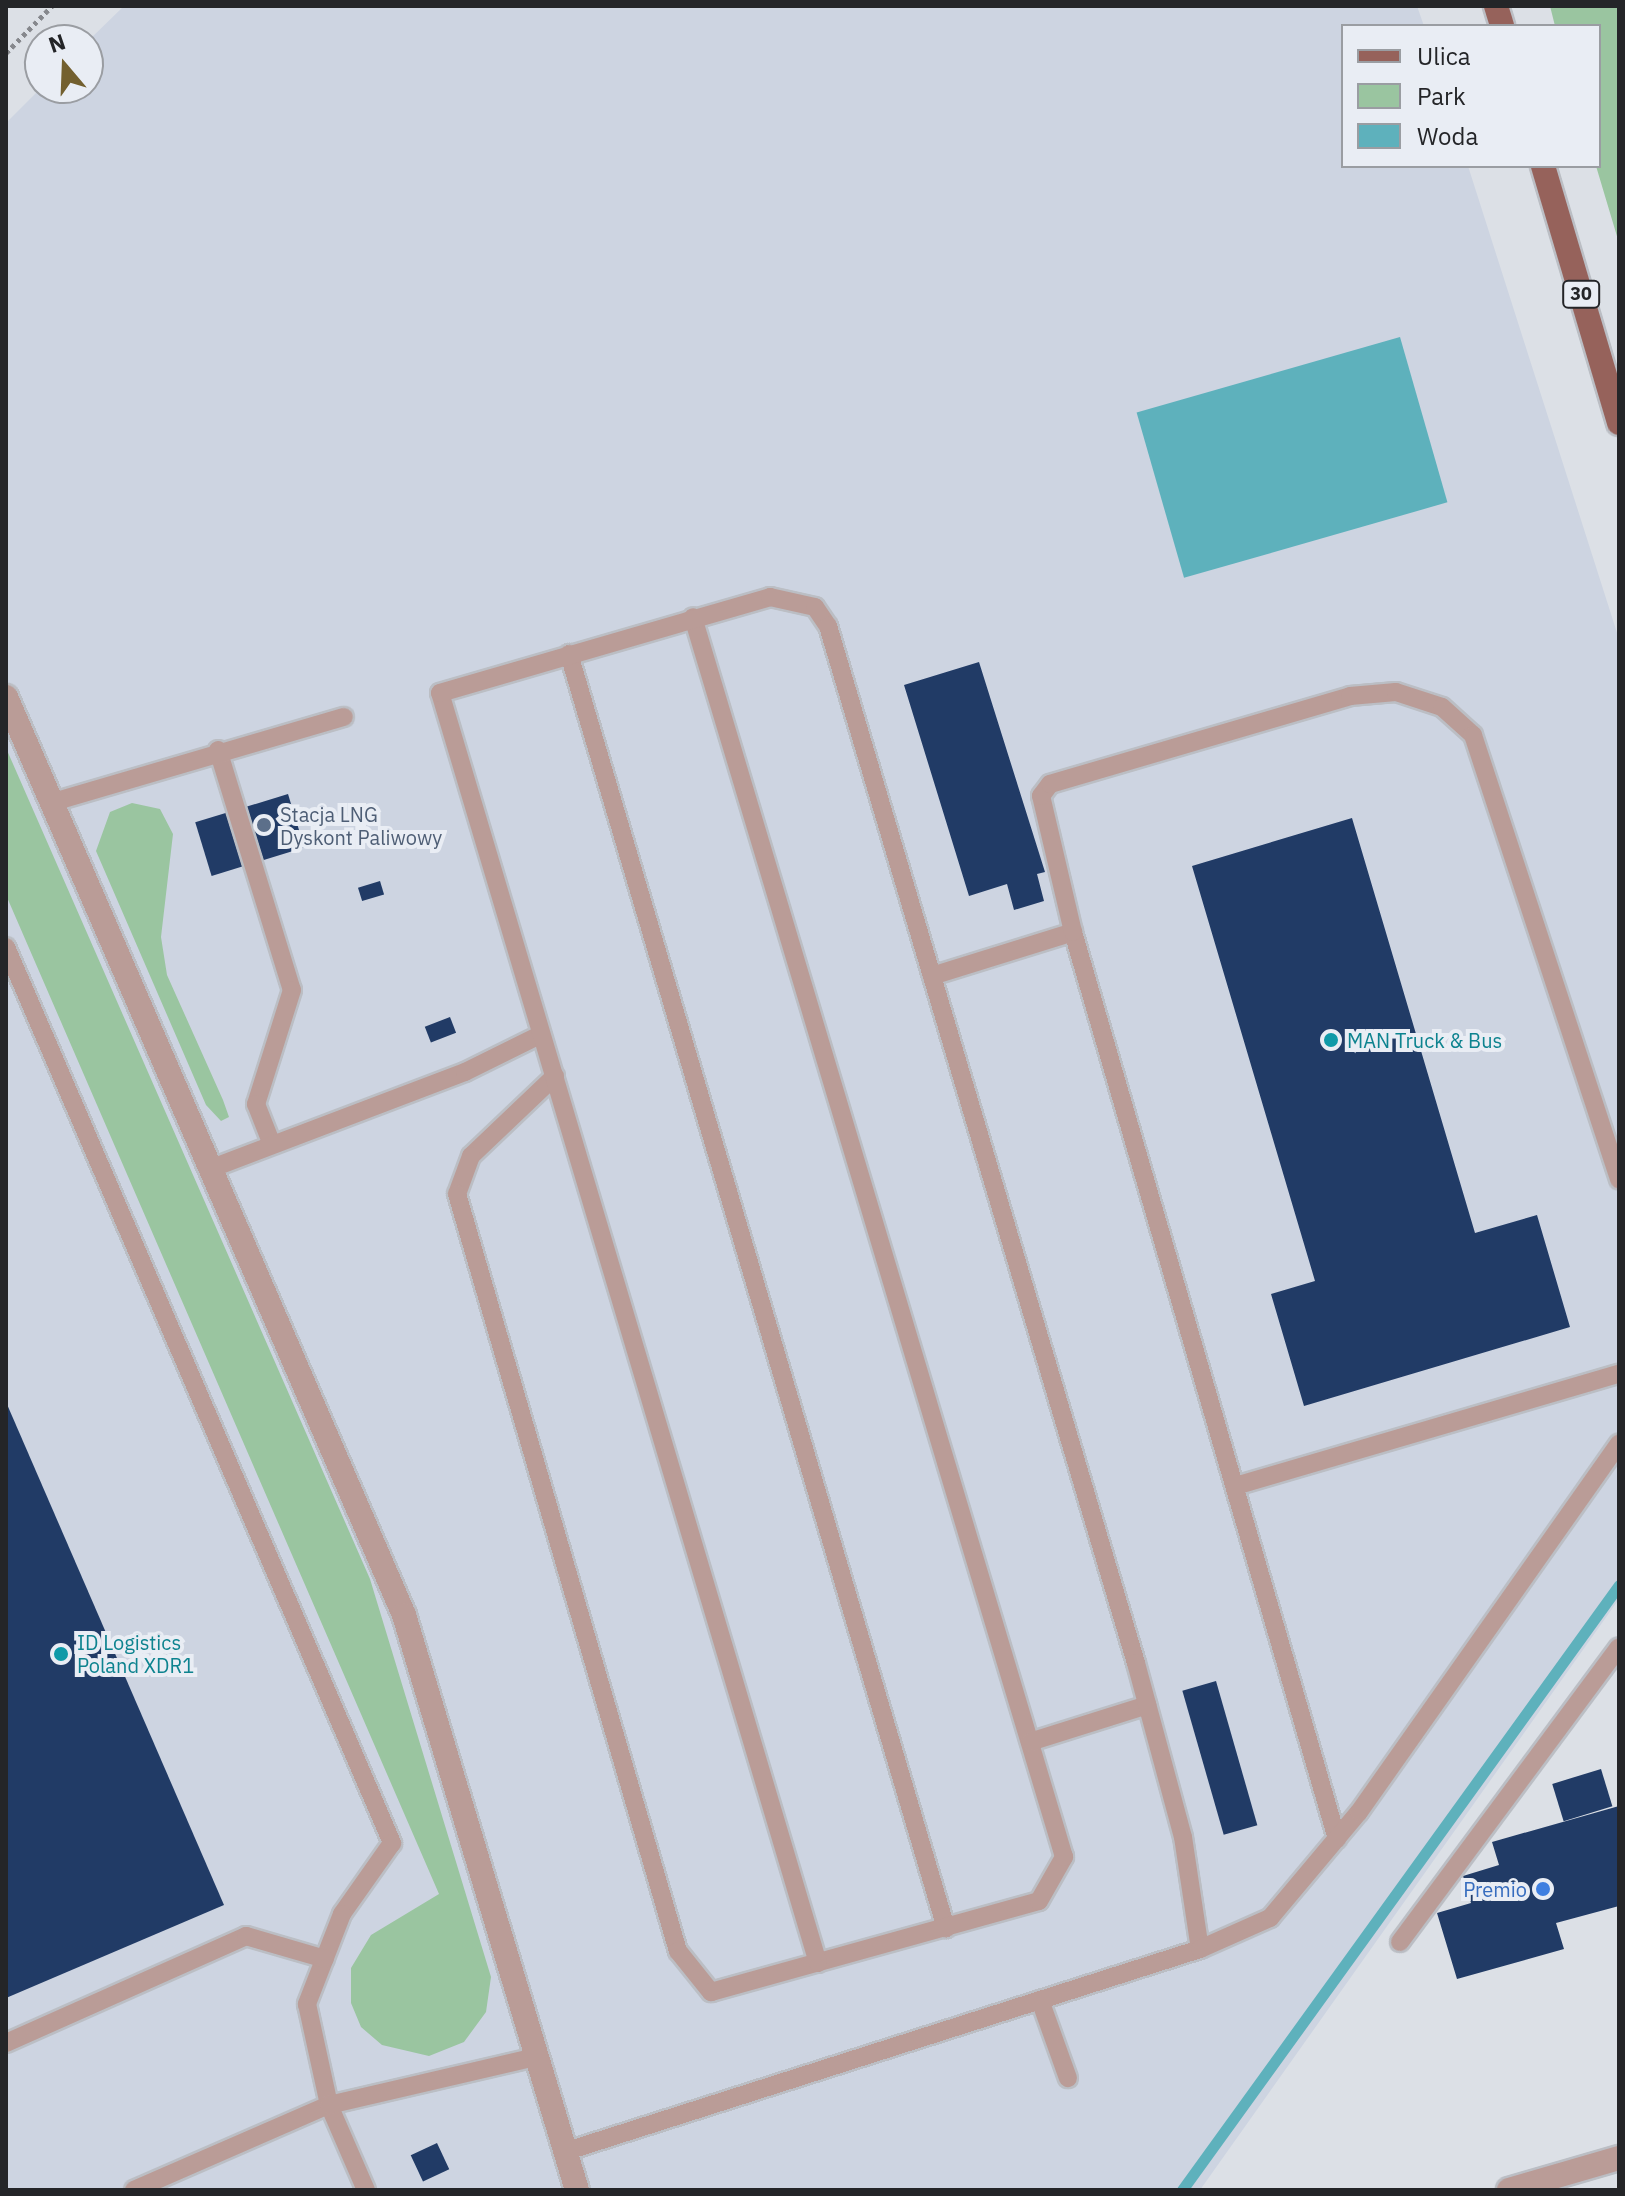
<!DOCTYPE html>
<html>
<head>
<meta charset="utf-8">
<style>
  body { margin:0 }
  #map { position:relative; width:1625px; height:2196px; overflow:hidden; background:#dce0e6; font-family:"IBM Plex Sans",sans-serif }
  div>[style] { position:absolute }
  [style*='--x'] { left:calc(var(--x)*1px); top:calc(var(--y)*1px); width:calc(var(--w)*1px); rotate:calc(var(--a)*1deg) }
  .built>* { inset:0; background:#cdd4e1 }
  .green>* { inset:0; background:#9ac5a0 }
  .water>* { inset:0; background:#5eb1bc; transform-origin:0 0 }
  .stream>* { height:11px; margin:-5.5px; padding:0 5.5px; transform-origin:5.5px; border-radius:5.5px; background:#5eb1bc }
  .building>* { inset:0; background:#213b66; transform-origin:0 0 }
  .path>* { height:5px; margin-top:-2.5px; transform-origin:0; background:repeating-linear-gradient(90deg,#86888d 0 4px,transparent 0 8px) }
  .roads { filter:drop-shadow(2px 0 #bbbec4) drop-shadow(-2px 0 #bbbec4) drop-shadow(0 2px #bbbec4) drop-shadow(0 -2px #bbbec4) }
  .lane>* { height:18px; margin:-9px; padding:0 9px; transform-origin:9px; border-radius:9px; background:#ba9c97 }
  .street>* { height:24px; margin:-12px; padding:0 12px; transform-origin:12px; border-radius:12px; background:#ba9c97 }
  .primary>* { height:24px; margin:-12px; padding:0 12px; transform-origin:12px; border-radius:12px; background:#96625b }
  .dots>* { width:22px; height:22px; translate:-50% -50%; box-sizing:border-box; border:4px solid #e9edf4; border-radius:50% }
  span { translate:-50% -50%; white-space:nowrap; text-align:center; line-height:1.15; -webkit-text-stroke:8px #e9edf4; paint-order:stroke }
  .shield-label span { padding:2px 6px; background:#e9edf4; border:2px solid; border-radius:6px; -webkit-text-stroke-width:0 }
  .shield-label { font-size:18px; color:#242528; font-weight:700 }
  .service-label { font-size:20px; color:#4e5e75 }
  .left { translate:0 -50%; text-align:left }
  .culture-label { font-size:20px; color:#0d838f }
  .shop-label { font-size:20px; color:#366cbe }
  .right { translate:-100% -50%; text-align:right }
  .frame { position:absolute; inset:0; border:8px solid #242528; pointer-events:none }
  .legend { position:absolute; left:1341px; top:24px; width:260px; height:144px; box-sizing:border-box; background:#e9edf4; border:2px solid #9a9da2; margin:0; padding:10px 14px; list-style:none; font-size:24px; color:#242528 }
  .legend li { display:flex; align-items:center; gap:16px; height:40px }
  .legend b { width:40px; border:2px solid #9a9da2 }
  .north { position:absolute; left:24px; top:24px; width:80px; height:80px; box-sizing:border-box; background:#e9edf4; border:2px solid #9a9da2; border-radius:50%; rotate:341deg; font-size:22px; font-weight:700; line-height:32px; text-align:center; color:#242528 }
  .north::after { content:''; display:block; margin:auto; width:28px; height:36px; background:#73602f; clip-path:polygon(50% 0,100% 100%,50% 72%,0 100%) }
</style>
</head>
<body>
<div id="map">
  <div class="built">
    <div style="clip-path:polygon(124px 6px,1417px 6px,1424px 26px,1343px 26px,1343px 166px,1468px 166px,1619px 639px,1619px 1599px,1200px 2190px,6px 2190px,6px 123px,41px 88px,88px 88px,88px 41px)"></div>
  </div>
  <div class="green">
    <div style="clip-path:polygon(1550px 6px,1619px 6px,1619px 243px,1596px 166px,1599px 26px,1555px 26px)"></div>
    <div style="clip-path:polygon(6px 748px,370px 1579px,491px 1977px,486px 2012px,464px 2042px,429px 2056px,382px 2045px,361px 2027px,351px 2003px,351px 1968px,371px 1935px,439px 1894px,6px 895px)"></div>
    <div style="clip-path:polygon(132px 803px,160px 809px,173px 834px,161px 937px,167px 975px,223px 1100px,229px 1117px,221px 1121px,206px 1105px,96px 851px,110px 812px)"></div>
  </div>
  <div class="water">
    <div style="left:1400px;top:337px;width:172px;height:274px;rotate:74deg"></div>
  </div>
  <div class="stream">
    <div style="--x:1182;--y:2190;--w:746;--a:-54.16"></div>
  </div>
  <div class="building">
    <div style="clip-path:polygon(979px 662px,1045px 872px,1037px 874px,1044px 901px,1014px 910px,1007px 884px,969px 896px,904px 685px)"></div>
    <div style="left:288px;top:794px;width:56px;height:97px;rotate:73deg"></div>
    <div style="clip-path:polygon(1352px 818px,1475px 1233px,1537px 1215px,1570px 1327px,1304px 1406px,1271px 1294px,1315px 1281px,1192px 866px)"></div>
    <div style="left:380px;top:881px;width:14px;height:23px;rotate:73deg"></div>
    <div style="left:450px;top:1017px;width:17px;height:27px;rotate:69deg"></div>
    <div style="clip-path:polygon(6px 1402px,224px 1905px,6px 1998px)"></div>
    <div style="left:1216px;top:1681px;width:150px;height:35px;rotate:74deg"></div>
    <div style="left:1601px;top:1769px;width:39px;height:51px;rotate:73deg"></div>
    <div style="clip-path:polygon(1619px 1806px,1619px 1906px,1556px 1923px,1564px 1949px,1457px 1979px,1437px 1913px,1471px 1903px,1463px 1876px,1499px 1865px,1492px 1842px)"></div>
    <div style="left:437px;top:2143px;width:29px;height:29px;rotate:65deg"></div>
  </div>
  <div class="path">
    <div style="--x:6;--y:53;--w:66;--a:-45.6"></div>
  </div>
  <div class="roads">
    <div class="lane">
      <div style="--x:569;--y:654;--w:1329;--a:73.52"></div>
      <div style="--x:218;--y:750;--w:251;--a:72.9"></div>
      <div style="--x:292;--y:990;--w:120;--a:107.5"></div>
      <div style="--x:256;--y:1104;--w:41;--a:68.5"></div>
      <div style="--x:53;--y:802;--w:303;--a:-16.3"></div>
      <div style="--x:6;--y:947;--w:976;--a:66.69"></div>
      <div style="--x:392;--y:1843;--w:87;--a:125.2"></div>
      <div style="--x:342;--y:1914;--w:97;--a:111.3"></div>
      <div style="--x:307;--y:2004;--w:103;--a:77.7"></div>
      <div style="--x:329;--y:2105;--w:93;--a:66.5"></div>
      <div style="--x:932;--y:976;--w:148;--a:-17.3"></div>
      <div style="--x:555;--y:1076;--w:116;--a:136.4"></div>
      <div style="--x:471;--y:1156;--w:40;--a:110.2"></div>
      <div style="--x:457;--y:1194;--w:789;--a:73.73"></div>
      <div style="--x:678;--y:1951;--w:53;--a:51.2"></div>
      <div style="--x:711;--y:1992;--w:340;--a:-15.5"></div>
      <div style="--x:1039;--y:1901;--w:51;--a:-60.4"></div>
      <div style="--x:1064;--y:1857;--w:1294;--a:-106.66"></div>
      <div style="--x:215;--y:1167;--w:267;--a:-20.8"></div>
      <div style="--x:465;--y:1072;--w:84;--a:-26.3"></div>
      <div style="--x:1235;--y:1486;--w:400;--a:-16.3"></div>
      <div style="--x:1030;--y:1742;--w:123;--a:-17.5"></div>
      <div style="--x:1337;--y:1839;--w:945;--a:-106.23"></div>
      <div style="--x:1073;--y:932;--w:140;--a:-103.2"></div>
      <div style="--x:1041;--y:796;--w:15;--a:-53"></div>
      <div style="--x:1050;--y:784;--w:313;--a:-16.3"></div>
      <div style="--x:1350;--y:696;--w:46;--a:-5"></div>
      <div style="--x:1396;--y:692;--w:48;--a:18.1"></div>
      <div style="--x:1442;--y:707;--w:42;--a:42.1"></div>
      <div style="--x:1473;--y:735;--w:468;--a:71.8"></div>
      <div style="--x:1400;--y:1942;--w:367;--a:-53.4"></div>
      <div style="--x:818;--y:1963;--w:1325;--a:-106.57"></div>
      <div style="--x:440;--y:693;--w:344;--a:-16.2"></div>
      <div style="--x:770;--y:597;--w:46;--a:12.5"></div>
      <div style="--x:815;--y:607;--w:23;--a:56"></div>
      <div style="--x:828;--y:626;--w:1082;--a:73.46"></div>
      <div style="--x:1136;--y:1663;--w:180;--a:74.9"></div>
      <div style="--x:1183;--y:1837;--w:113;--a:81.4"></div>
      <div style="--x:1040;--y:2000;--w:83;--a:70.3"></div>
      <div style="--x:6;--y:2043;--w:263;--a:-24"></div>
      <div style="--x:246;--y:1936;--w:82;--a:16.2"></div>
      <div style="--x:564;--y:2152;--w:668;--a:-17.7"></div>
      <div style="--x:1200;--y:1949;--w:77;--a:-23.9"></div>
      <div style="--x:1270;--y:1918;--w:138;--a:-50"></div>
      <div style="--x:1359;--y:1812;--w:451;--a:-54.8"></div>
      <div style="--x:134;--y:2190;--w:213;--a:-23.6"></div>
      <div style="--x:329;--y:2105;--w:212;--a:-13.1"></div>
    </div>
    <div class="street">
      <div style="--x:6;--y:697;--w:1001;--a:66.56"></div>
      <div style="--x:404;--y:1615;--w:600;--a:73.26"></div>
      <div style="--x:1509;--y:2190;--w:115;--a:-16.2"></div>
    </div>
    <div class="primary">
      <div style="--x:1496;--y:6;--w:21;--a:73"></div>
      <div style="--x:1543;--y:166;--w:268;--a:73.5"></div>
    </div>
  </div>
  <div class="dots">
    <div style="left:264px;top:825px;background:#5c6f8a"></div>
    <div style="left:1331px;top:1040px;background:#0f9aa8"></div>
    <div style="left:61px;top:1654px;background:#0f9aa8"></div>
    <div style="left:1543px;top:1889px;background:#3f7fe0"></div>
  </div>
  <div class="shield-label">
    <span style="left:1581px;top:294px">30</span>
  </div>
  <div class="service-label">
    <span class="left" style="left:280px;top:826px">Stacja LNG<br>Dyskont Paliwowy</span>
  </div>
  <div class="culture-label">
    <span class="left" style="left:1347px;top:1040px">MAN Truck &amp; Bus</span>
    <span class="left" style="left:77px;top:1654px">ID Logistics<br>Poland XDR1</span>
  </div>
  <div class="shop-label">
    <span class="right" style="left:1527px;top:1889px">Premio</span>
  </div>
  <div class="frame"></div>
  <ul class="legend">
  <li><b style="height:10px;background:#96625b"></b>Ulica</li>
  <li><b style="height:22px;background:#9ac5a0"></b>Park</li>
  <li><b style="height:22px;background:#5eb1bc"></b>Woda</li>
  </ul>
  <div class="north">N</div>
</div>
</body>
</html>
